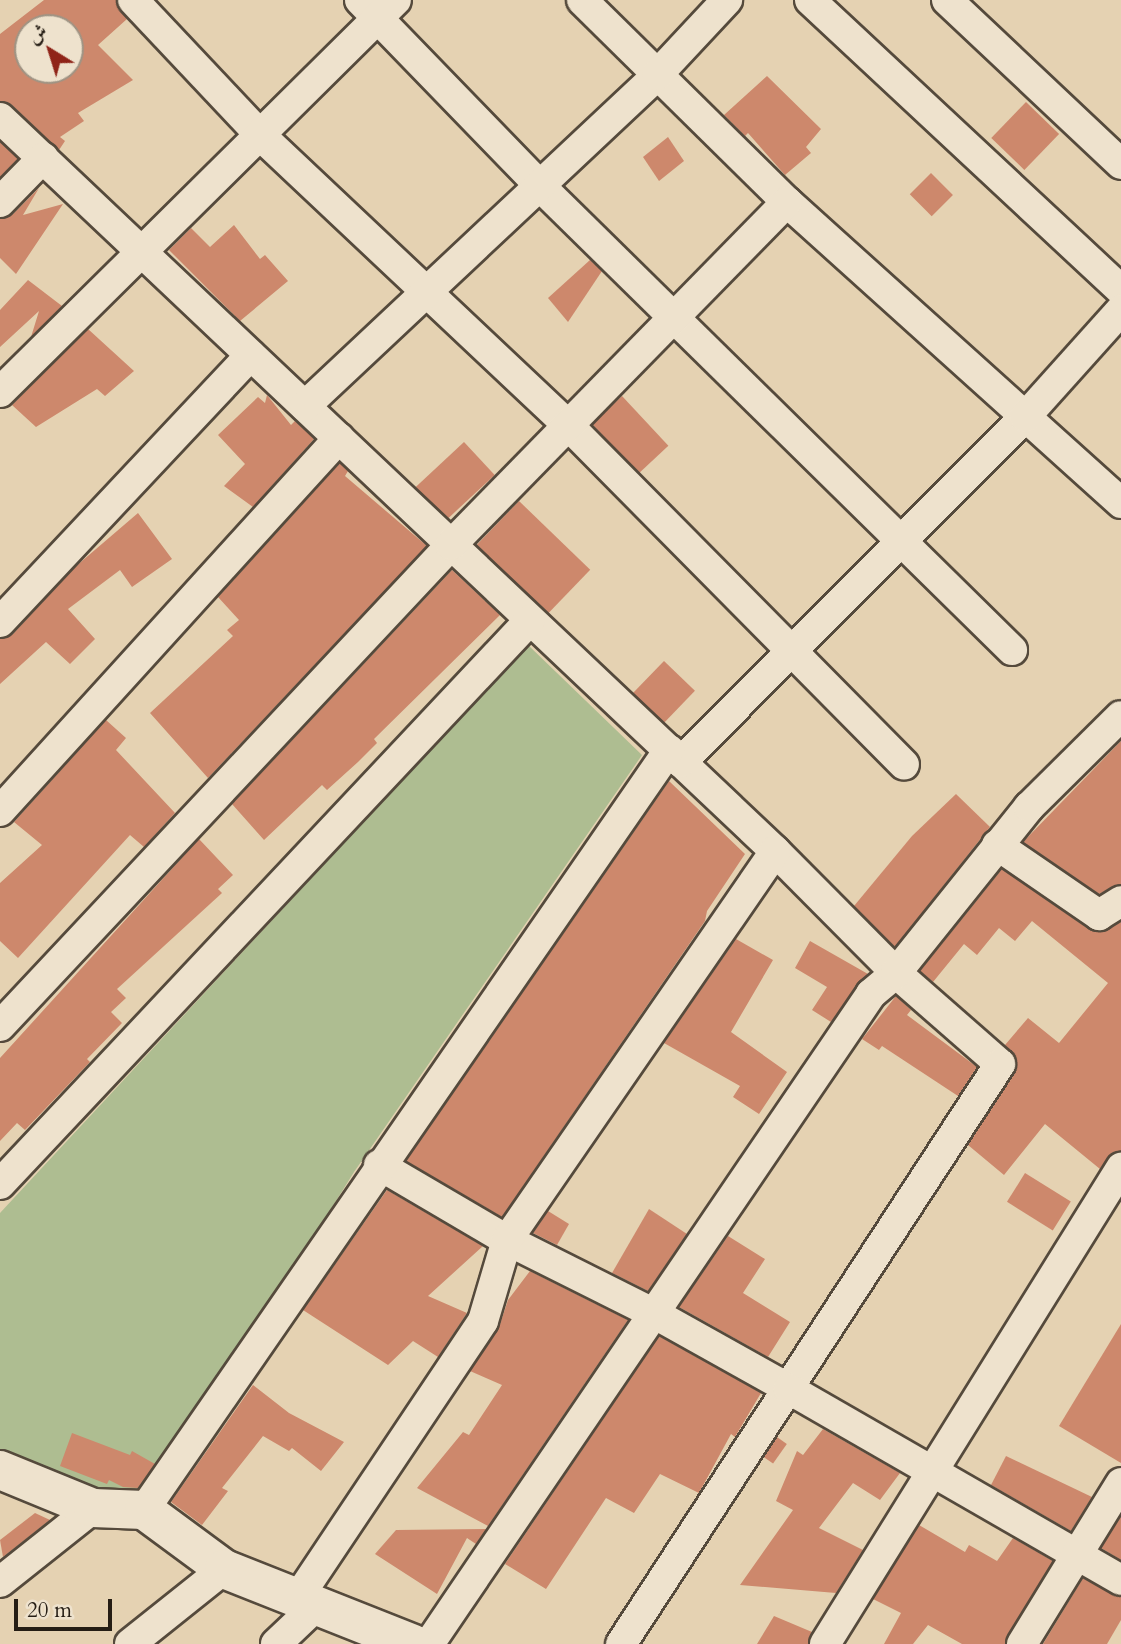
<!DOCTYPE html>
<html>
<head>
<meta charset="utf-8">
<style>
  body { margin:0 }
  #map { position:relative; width:1121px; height:1644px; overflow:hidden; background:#e5d2b2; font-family:Cardo,Amiri,serif }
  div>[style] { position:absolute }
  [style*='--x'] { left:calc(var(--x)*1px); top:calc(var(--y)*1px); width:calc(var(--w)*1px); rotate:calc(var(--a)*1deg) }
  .green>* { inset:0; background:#aebd91 }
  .building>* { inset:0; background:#cd886c; transform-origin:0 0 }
  .roads { filter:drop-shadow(2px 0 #554a3c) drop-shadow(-2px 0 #554a3c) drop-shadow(0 2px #554a3c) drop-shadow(0 -2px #554a3c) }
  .street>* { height:30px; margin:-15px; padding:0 15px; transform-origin:15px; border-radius:15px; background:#eee2cd }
  .secondary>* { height:38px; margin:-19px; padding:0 19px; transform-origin:19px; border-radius:19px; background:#eee2cd }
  span { translate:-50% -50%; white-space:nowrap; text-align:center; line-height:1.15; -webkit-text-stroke:5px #eee2cd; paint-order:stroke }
  .north { position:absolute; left:14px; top:14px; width:70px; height:70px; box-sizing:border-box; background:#eee2cd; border:2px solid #9e9383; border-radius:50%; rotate:322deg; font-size:19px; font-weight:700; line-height:28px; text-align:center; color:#251d14 }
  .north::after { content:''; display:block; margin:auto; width:24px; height:32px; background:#8f2418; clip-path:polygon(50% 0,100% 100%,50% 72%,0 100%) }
  .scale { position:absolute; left:14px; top:1599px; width:98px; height:32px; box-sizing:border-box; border:4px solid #251d14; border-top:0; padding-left:9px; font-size:21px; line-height:24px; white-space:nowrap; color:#251d14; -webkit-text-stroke:5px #eee2cd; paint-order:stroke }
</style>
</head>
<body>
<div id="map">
  <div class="green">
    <div style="clip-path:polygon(528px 645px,642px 755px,354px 1172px,143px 1511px,0 1449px,0 1213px)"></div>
  </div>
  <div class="building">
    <div style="clip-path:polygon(evenodd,44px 0,116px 0,127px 19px,98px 45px,133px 80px,78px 113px,84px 121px,60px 137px,65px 141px,59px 150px,12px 105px,0 101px,0 34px,44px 0,28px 28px,70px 28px,70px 70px,28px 70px,28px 28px)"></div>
    <div style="clip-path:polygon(767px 76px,821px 129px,806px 147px,811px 153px,785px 175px,748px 133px,745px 136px,724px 115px)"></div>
    <div style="left:1026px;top:102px;width:46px;height:50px;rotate:44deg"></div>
    <div style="clip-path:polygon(668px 137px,684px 161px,659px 181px,643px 157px)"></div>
    <div style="clip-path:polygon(0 142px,18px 159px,0 177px)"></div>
    <div style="left:931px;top:173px;width:31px;height:30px;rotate:45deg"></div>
    <div style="clip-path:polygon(39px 188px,23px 215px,63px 204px,16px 274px,0 258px,0 219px,13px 214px)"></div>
    <div style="clip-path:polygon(234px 225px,260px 259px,265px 255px,288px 281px,240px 321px,169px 250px,191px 228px,210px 247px)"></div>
    <div style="clip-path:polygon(590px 260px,602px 271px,568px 322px,548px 298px)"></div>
    <div style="clip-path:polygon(28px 280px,62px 306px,31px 337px,39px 311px,0 347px,0 310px)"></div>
    <div style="clip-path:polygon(88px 329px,134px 371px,105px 396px,97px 389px,36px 427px,12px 405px)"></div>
    <div style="clip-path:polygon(267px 395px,291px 425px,295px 421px,314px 439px,253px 507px,224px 486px,245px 464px,218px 435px,258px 397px,265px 403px)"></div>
    <div style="left:622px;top:396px;width:68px;height:41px;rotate:47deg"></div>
    <div style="left:464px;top:442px;width:45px;height:66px;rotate:47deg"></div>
    <div style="clip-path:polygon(340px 463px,348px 471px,345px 476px,427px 546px,208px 778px,150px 713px,233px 636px,227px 630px,239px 620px,218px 597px)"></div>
    <div style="left:519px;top:501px;width:99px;height:61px;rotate:44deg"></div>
    <div style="clip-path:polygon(138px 513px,172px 559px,132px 587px,120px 570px,68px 609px,95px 639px,70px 664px,46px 642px,0 684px,0 639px,13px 634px,75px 567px)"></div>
    <div style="clip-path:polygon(452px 570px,500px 615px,374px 739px,377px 743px,358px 762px,327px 790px,322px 785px,264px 840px,232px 804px)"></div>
    <div style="left:664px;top:661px;width:43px;height:45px;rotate:44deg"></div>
    <div style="clip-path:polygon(106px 720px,126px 738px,116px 750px,175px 813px,144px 847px,130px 835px,18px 958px,0 941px,0 883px,42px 845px,14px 822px)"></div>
    <div style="clip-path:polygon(1121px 741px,1121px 884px,1099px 894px,1023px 842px)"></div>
    <div style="clip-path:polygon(669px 781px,745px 854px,707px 911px,705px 921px,502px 1217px,406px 1161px)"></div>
    <div style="clip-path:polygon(956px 794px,990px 827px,895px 947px,854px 906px,912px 836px)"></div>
    <div style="clip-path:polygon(199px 839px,233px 875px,218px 889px,222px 893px,117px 989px,126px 998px,111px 1012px,122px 1023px,87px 1059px,90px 1062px,25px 1130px,17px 1123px,0 1141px,0 1058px)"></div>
    <div style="clip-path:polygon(1002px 869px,1090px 930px,1099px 932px,1121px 922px,1121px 1151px,1112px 1153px,1100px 1169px,1045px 1124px,1004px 1175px,968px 1145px,1015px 1073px,1016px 1058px,1005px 1045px,1028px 1018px,1059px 1043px,1108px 983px,1032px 921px,1015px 941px,999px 928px,977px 955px,964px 944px,933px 982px,920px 971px)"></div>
    <div style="clip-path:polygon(736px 939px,773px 960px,731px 1032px,787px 1072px,759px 1114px,733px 1097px,740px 1086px,664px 1043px)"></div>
    <div style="clip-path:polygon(810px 941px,868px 974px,831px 1022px,812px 1010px,827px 987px,795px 968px)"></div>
    <div style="clip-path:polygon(896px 996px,911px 1010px,907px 1015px,977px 1067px,958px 1096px,882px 1046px,879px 1050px,862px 1039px)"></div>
    <div style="left:1025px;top:1173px;width:54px;height:34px;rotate:32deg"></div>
    <div style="clip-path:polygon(387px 1190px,483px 1246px,428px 1296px,467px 1313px,438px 1357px,413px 1341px,388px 1365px,303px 1310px)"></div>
    <div style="clip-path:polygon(649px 1209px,687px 1234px,648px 1291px,612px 1273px)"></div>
    <div style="clip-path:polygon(548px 1211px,569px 1224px,557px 1245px,533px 1233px)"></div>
    <div style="clip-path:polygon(728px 1236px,765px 1259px,743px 1293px,790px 1322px,768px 1357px,679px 1307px)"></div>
    <div style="clip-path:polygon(530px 1271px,628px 1320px,488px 1526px,417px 1488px,463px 1432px,469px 1435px,502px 1385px,470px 1371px,498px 1330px,508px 1300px)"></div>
    <div style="clip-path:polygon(1121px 1324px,1121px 1463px,1059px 1426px)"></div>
    <div style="clip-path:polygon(659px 1336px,761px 1393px,735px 1437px,731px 1434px,699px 1493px,660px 1474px,634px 1513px,606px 1498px,546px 1589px,505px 1564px)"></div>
    <div style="clip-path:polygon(253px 1385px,289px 1413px,344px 1442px,321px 1471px,292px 1448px,289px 1451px,263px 1436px,222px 1488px,228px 1491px,202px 1525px,171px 1502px)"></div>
    <div style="clip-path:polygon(823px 1429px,900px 1473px,880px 1500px,853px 1483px,819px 1528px,863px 1550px,836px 1593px,740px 1585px,793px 1510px,776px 1501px,797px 1451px,803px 1455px)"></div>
    <div style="clip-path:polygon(72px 1433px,130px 1455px,132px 1451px,155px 1464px,138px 1488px,123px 1487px,109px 1480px,107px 1484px,60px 1466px)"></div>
    <div style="left:777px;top:1437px;width:12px;height:24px;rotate:35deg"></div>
    <div style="clip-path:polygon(1006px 1456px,1092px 1497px,1071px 1531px,991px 1485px)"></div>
    <div style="clip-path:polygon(35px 1513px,50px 1520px,3px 1557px,0 1540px)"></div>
    <div style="clip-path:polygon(1121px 1516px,1121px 1560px,1101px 1548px)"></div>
    <div style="clip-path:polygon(919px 1525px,965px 1552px,969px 1545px,997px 1561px,1013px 1538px,1053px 1561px,1005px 1644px,962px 1644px,928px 1625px,913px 1644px,884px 1644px,901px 1613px,873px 1599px)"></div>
    <div style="clip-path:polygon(486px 1529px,476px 1544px,467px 1538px,437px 1594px,375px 1554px,396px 1530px)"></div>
    <div style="clip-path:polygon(1083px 1578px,1121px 1597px,1121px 1620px,1107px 1644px,1043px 1644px)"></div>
    <div style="clip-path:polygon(774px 1616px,812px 1632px,808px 1644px,757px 1644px)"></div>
  </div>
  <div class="roads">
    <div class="street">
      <div style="--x:133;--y:0;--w:185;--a:46.7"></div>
      <div style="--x:260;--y:135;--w:422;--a:43.3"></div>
      <div style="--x:567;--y:424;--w:479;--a:45.3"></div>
      <div style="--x:360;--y:0;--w:259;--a:45.9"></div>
      <div style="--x:540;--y:186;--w:662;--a:44.51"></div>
      <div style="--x:582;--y:0;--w:288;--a:44.6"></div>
      <div style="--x:787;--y:202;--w:450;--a:42"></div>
      <div style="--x:810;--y:0;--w:425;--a:43"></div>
      <div style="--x:947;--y:0;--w:239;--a:43.3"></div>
      <div style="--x:0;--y:118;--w:1067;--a:43.4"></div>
      <div style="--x:775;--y:851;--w:172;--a:45.2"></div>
      <div style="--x:896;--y:973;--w:138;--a:41.2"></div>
      <div style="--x:1000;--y:1064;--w:693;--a:123.16"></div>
      <div style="--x:0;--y:202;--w:62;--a:-45.7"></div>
      <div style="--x:0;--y:392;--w:557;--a:-44.71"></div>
      <div style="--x:305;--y:406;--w:483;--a:-43.2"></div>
      <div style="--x:657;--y:75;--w:103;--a:-47"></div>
      <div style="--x:0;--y:622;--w:366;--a:-46.8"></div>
      <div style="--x:681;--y:762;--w:487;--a:-45.1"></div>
      <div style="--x:1025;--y:417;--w:144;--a:-48.1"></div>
      <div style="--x:0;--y:811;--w:504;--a:-47.73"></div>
      <div style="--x:997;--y:845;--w:124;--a:34.5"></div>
      <div style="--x:1099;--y:915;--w:26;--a:-32"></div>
      <div style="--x:0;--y:1026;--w:659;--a:-46.84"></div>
      <div style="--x:451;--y:545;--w:480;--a:-45.6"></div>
      <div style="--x:379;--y:1165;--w:148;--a:30.4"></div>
      <div style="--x:507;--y:1240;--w:165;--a:26.6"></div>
      <div style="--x:655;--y:1314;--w:154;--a:29.2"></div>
      <div style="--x:789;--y:1389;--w:383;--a:29.9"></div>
      <div style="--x:0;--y:1184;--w:774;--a:-46.78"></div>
      <div style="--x:144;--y:1510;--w:924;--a:-55.36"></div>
      <div style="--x:0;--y:1582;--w:119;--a:-38.5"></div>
      <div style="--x:297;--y:1599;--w:334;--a:-56.2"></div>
      <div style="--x:483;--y:1321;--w:84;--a:-73.5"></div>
      <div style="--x:507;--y:1240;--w:472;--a:-55.4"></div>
      <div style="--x:130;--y:1644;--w:120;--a:-38.6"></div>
      <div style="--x:276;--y:1644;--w:55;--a:-43.5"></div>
      <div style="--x:429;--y:1644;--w:786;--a:-55.78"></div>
      <div style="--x:871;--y:994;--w:33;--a:-40"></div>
      <div style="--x:896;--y:973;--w:213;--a:-51.3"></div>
      <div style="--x:1029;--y:807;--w:129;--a:-44.7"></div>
      <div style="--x:825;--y:1644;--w:561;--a:-58.12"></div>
      <div style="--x:1022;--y:1644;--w:189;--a:-58.4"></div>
    </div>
    <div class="secondary">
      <div style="--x:0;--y:1470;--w:100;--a:22.2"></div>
      <div style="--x:93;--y:1508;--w:51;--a:2.2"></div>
      <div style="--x:144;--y:1510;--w:99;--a:36.4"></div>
      <div style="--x:224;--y:1569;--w:203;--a:21.6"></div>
    </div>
  </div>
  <div class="north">ش</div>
  <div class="scale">20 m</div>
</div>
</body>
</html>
